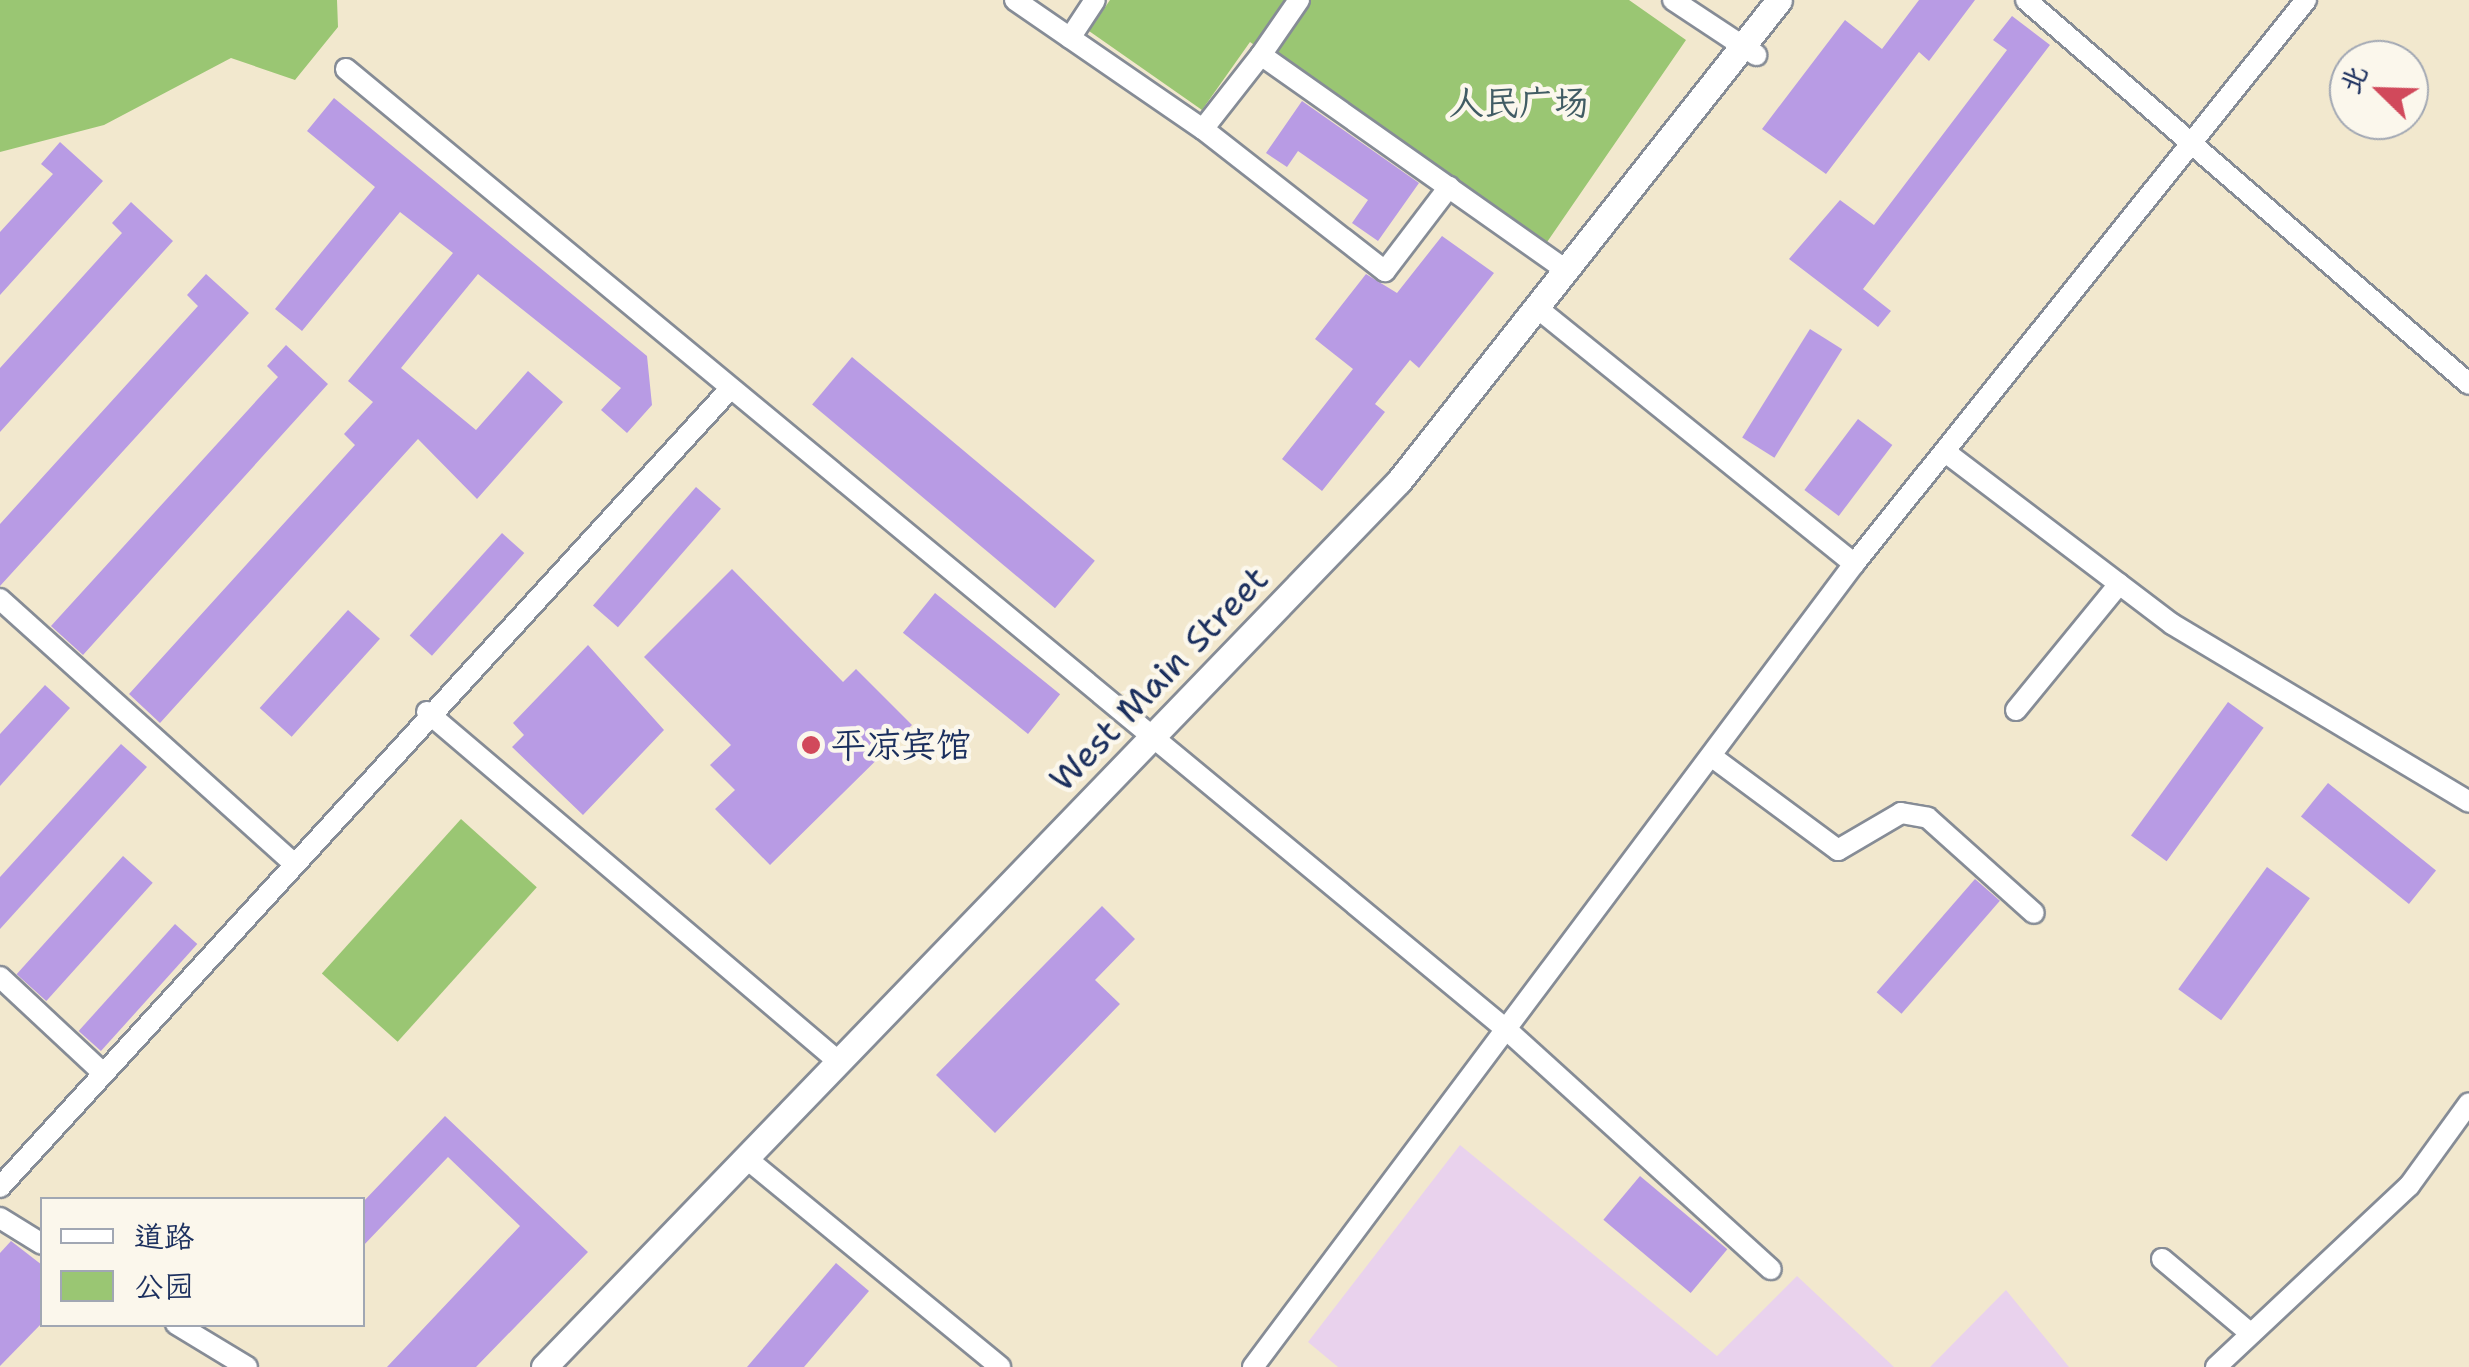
<!DOCTYPE html>
<html>
<head>
<meta charset="utf-8">
<style>
  body { margin:0 }
  #map { position:relative; width:2469px; height:1367px; overflow:hidden; background:#f2e8ce; font-family:"Shantell Sans","LXGW WenKai TC",sans-serif }
  div>[style] { position:absolute }
  [style*='--x'] { left:calc(var(--x)*1px); top:calc(var(--y)*1px); width:calc(var(--w)*1px); rotate:calc(var(--a)*1deg) }
  .built>* { inset:0; background:#e9d2ed }
  .green>* { inset:0; background:#9ac673; transform-origin:0 0 }
  .building>* { inset:0; background:#b89be4; transform-origin:0 0 }
  .roads { filter:drop-shadow(2px 0 #868c96) drop-shadow(-2px 0 #868c96) drop-shadow(0 2px #868c96) drop-shadow(0 -2px #868c96) }
  .minor>* { height:20px; margin:-10px; padding:0 10px; transform-origin:10px; border-radius:10px; background:#fff }
  .major>* { height:25px; margin:-12.5px; padding:0 12.5px; transform-origin:12.5px; border-radius:12.5px; background:#fff }
  .dots>* { width:28px; height:28px; translate:-50% -50%; box-sizing:border-box; border:5px solid #fbf7ec; border-radius:50% }
  span { translate:-50% -50%; white-space:nowrap; text-align:center; line-height:1.15; -webkit-text-stroke:9px #fbf7ec; paint-order:stroke }
  .park-label { font-size:35px; color:#415c64 }
  .street-label { font-size:35px; color:#1b2f5e }
  .poi-label { font-size:35px; color:#1b2f5e }
  .left { translate:0 -50%; text-align:left }
  .legend { position:absolute; left:40px; top:1197px; width:325px; height:130px; box-sizing:border-box; background:#fbf7ec; border:2px solid #a1a7b3; margin:0; padding:12px 18px; list-style:none; font-size:30px; color:#1b2f5e }
  .legend li { display:flex; align-items:center; gap:20px; height:50px }
  .legend b { width:50px; border:2px solid #a1a7b3 }
  .north { position:absolute; left:2329px; top:40px; width:100px; height:100px; box-sizing:border-box; background:#fbf7ec; border:2px solid #a1a7b3; border-radius:50%; rotate:293deg; font-size:28px; font-weight:700; line-height:40px; text-align:center; color:#1b2f5e }
  .north::after { content:''; display:block; margin:auto; width:35px; height:45px; background:#d1495b; clip-path:polygon(50% 0,100% 100%,50% 72%,0 100%) }
</style>
</head>
<body>
<div id="map">
  <div class="built">
    <div style="clip-path:polygon(1460px 1145px,1717px 1356px,1797px 1276px,1894px 1367px,1338px 1367px,1308px 1342px)"></div>
    <div style="clip-path:polygon(2006px 1290px,2069px 1367px,1930px 1367px)"></div>
  </div>
  <div class="green">
    <div style="clip-path:polygon(0 0,337px 0,338px 27px,295px 80px,231px 58px,104px 125px,0 152px)"></div>
    <div style="clip-path:polygon(1110px 0,1629px 0,1686px 40px,1545px 245px,1250px 42px,1202px 110px,1089px 31px)"></div>
    <div style="left:461px;top:819px;width:102px;height:208px;rotate:42deg"></div>
  </div>
  <div class="building">
    <div style="clip-path:polygon(1919px 0,1975px 0,1929px 61px,1919px 52px,1826px 174px,1762px 129px,1845px 20px,1882px 49px)"></div>
    <div style="clip-path:polygon(2012px 16px,2050px 45px,1863px 289px,1891px 311px,1878px 327px,1789px 259px,1840px 200px,1874px 225px,2007px 50px,1993px 40px)"></div>
    <div style="clip-path:polygon(334px 98px,647px 356px,652px 405px,627px 433px,601px 410px,621px 388px,478px 274px,401px 368px,476px 430px,528px 371px,563px 402px,477px 499px,418px 439px,160px 723px,129px 694px,355px 445px,344px 434px,373px 402px,348px 381px,453px 253px,400px 212px,302px 331px,275px 309px,375px 187px,307px 131px)"></div>
    <div style="clip-path:polygon(1302px 101px,1419px 183px,1378px 241px,1352px 223px,1368px 200px,1298px 151px,1287px 167px,1266px 153px)"></div>
    <div style="clip-path:polygon(60px 142px,103px 181px,0 295px,0 232px,53px 174px,41px 164px)"></div>
    <div style="clip-path:polygon(131px 202px,173px 241px,0 432px,0 368px,122px 233px,112px 223px)"></div>
    <div style="clip-path:polygon(1442px 236px,1494px 273px,1419px 368px,1410px 360px,1375px 404px,1385px 412px,1322px 491px,1282px 459px,1353px 369px,1315px 339px,1366px 274px,1397px 293px)"></div>
    <div style="clip-path:polygon(206px 274px,249px 313px,0 586px,0 524px,198px 306px,187px 295px)"></div>
    <div style="left:1810px;top:329px;width:38px;height:128px;rotate:32deg"></div>
    <div style="clip-path:polygon(286px 345px,328px 384px,83px 655px,51px 626px,278px 377px,267px 366px)"></div>
    <div style="left:852px;top:357px;width:317px;height:62px;rotate:40deg"></div>
    <div style="left:1858px;top:419px;width:43px;height:89px;rotate:37deg"></div>
    <div style="left:696px;top:487px;width:33px;height:157px;rotate:41deg"></div>
    <div style="left:502px;top:533px;width:30px;height:138px;rotate:42deg"></div>
    <div style="clip-path:polygon(732px 569px,843px 682px,856px 669px,912px 725px,770px 865px,715px 809px,735px 790px,710px 765px,731px 745px,644px 657px)"></div>
    <div style="left:935px;top:593px;width:161px;height:51px;rotate:39deg"></div>
    <div style="left:348px;top:610px;width:43px;height:132px;rotate:42deg"></div>
    <div style="clip-path:polygon(588px 645px,664px 730px,583px 815px,512px 747px,524px 735px,513px 723px)"></div>
    <div style="clip-path:polygon(45px 685px,70px 708px,0 786px,0 734px)"></div>
    <div style="left:2228px;top:702px;width:44px;height:165px;rotate:36deg"></div>
    <div style="clip-path:polygon(121px 744px,147px 767px,0 929px,0 877px)"></div>
    <div style="left:2328px;top:783px;width:139px;height:43px;rotate:39deg"></div>
    <div style="left:123px;top:856px;width:40px;height:159px;rotate:42deg"></div>
    <div style="left:2267px;top:867px;width:53px;height:151px;rotate:36deg"></div>
    <div style="left:1975px;top:879px;width:33px;height:150px;rotate:41deg"></div>
    <div style="clip-path:polygon(1102px 906px,1135px 939px,1095px 980px,1120px 1004px,995px 1133px,936px 1075px)"></div>
    <div style="left:175px;top:924px;width:30px;height:144px;rotate:42deg"></div>
    <div style="clip-path:polygon(445px 1116px,588px 1252px,476px 1367px,387px 1367px,520px 1226px,448px 1157px,362px 1247px,362px 1203px)"></div>
    <div style="left:1640px;top:1176px;width:114px;height:57px;rotate:40deg"></div>
    <div style="clip-path:polygon(11px 1241px,42px 1265px,42px 1323px,0 1366px,0 1253px)"></div>
    <div style="clip-path:polygon(836px 1263px,869px 1291px,804px 1367px,747px 1367px)"></div>
  </div>
  <div class="roads">
    <div class="minor">
      <div style="--x:1015;--y:0;--w:228;--a:34.5"></div>
      <div style="--x:1203;--y:129;--w:231;--a:38"></div>
      <div style="--x:1385;--y:271;--w:106;--a:-52.7"></div>
      <div style="--x:1673;--y:0;--w:100;--a:33.5"></div>
      <div style="--x:2026;--y:0;--w:586;--a:40.92"></div>
      <div style="--x:1070;--y:38;--w:45;--a:-56.7"></div>
      <div style="--x:1261;--y:55;--w:67;--a:-55.4"></div>
      <div style="--x:346;--y:69;--w:1507;--a:39.62"></div>
      <div style="--x:1507;--y:1030;--w:356;--a:42.2"></div>
      <div style="--x:1203;--y:129;--w:94;--a:-51.9"></div>
      <div style="--x:1261;--y:55;--w:373;--a:35.2"></div>
      <div style="--x:1536;--y:307;--w:409;--a:38.9"></div>
      <div style="--x:1948;--y:454;--w:281;--a:37.2"></div>
      <div style="--x:2172;--y:624;--w:346;--a:30.9"></div>
      <div style="--x:0;--y:599;--w:393;--a:42"></div>
      <div style="--x:2016;--y:710;--w:163;--a:-50.7"></div>
      <div style="--x:427;--y:712;--w:541;--a:40.35"></div>
      <div style="--x:1711;--y:756;--w:158;--a:36.5"></div>
      <div style="--x:1838;--y:850;--w:73;--a:-30.4"></div>
      <div style="--x:1901;--y:813;--w:27;--a:10"></div>
      <div style="--x:1928;--y:818;--w:142;--a:41.9"></div>
      <div style="--x:0;--y:977;--w:141;--a:43"></div>
      <div style="--x:746;--y:1158;--w:329;--a:39.4"></div>
      <div style="--x:0;--y:1187;--w:1080;--a:-47.55"></div>
      <div style="--x:0;--y:1218;--w:49;--a:31.8"></div>
      <div style="--x:2162;--y:1259;--w:116;--a:40.1"></div>
      <div style="--x:176;--y:1324;--w:83;--a:31.2"></div>
      <div style="--x:1253;--y:1367;--w:1003;--a:-53.19"></div>
      <div style="--x:1854;--y:564;--w:723;--a:-51.29"></div>
      <div style="--x:2216;--y:1367;--w:265;--a:-43.2"></div>
      <div style="--x:2409;--y:1186;--w:102;--a:-54.1"></div>
    </div>
    <div class="major">
      <div style="--x:544;--y:1367;--w:1231;--a:-46.02"></div>
      <div style="--x:1399;--y:481;--w:613;--a:-51.69"></div>
    </div>
  </div>
  <div class="dots">
    <div style="left:811px;top:745px;background:#d1495b"></div>
  </div>
  <div class="park-label">
    <span style="left:1519px;top:103px">人民广场</span>
  </div>
  <div class="street-label">
    <span style="left:1159px;top:679px;rotate:-46deg">West Main Street</span>
  </div>
  <div class="poi-label">
    <span class="left" style="left:831px;top:745px">平凉宾馆</span>
  </div>
  <ul class="legend">
  <li><b style="height:12px;background:#fff"></b>道路</li>
  <li><b style="height:28px;background:#9ac673"></b>公园</li>
  </ul>
  <div class="north">北</div>
</div>
</body>
</html>
